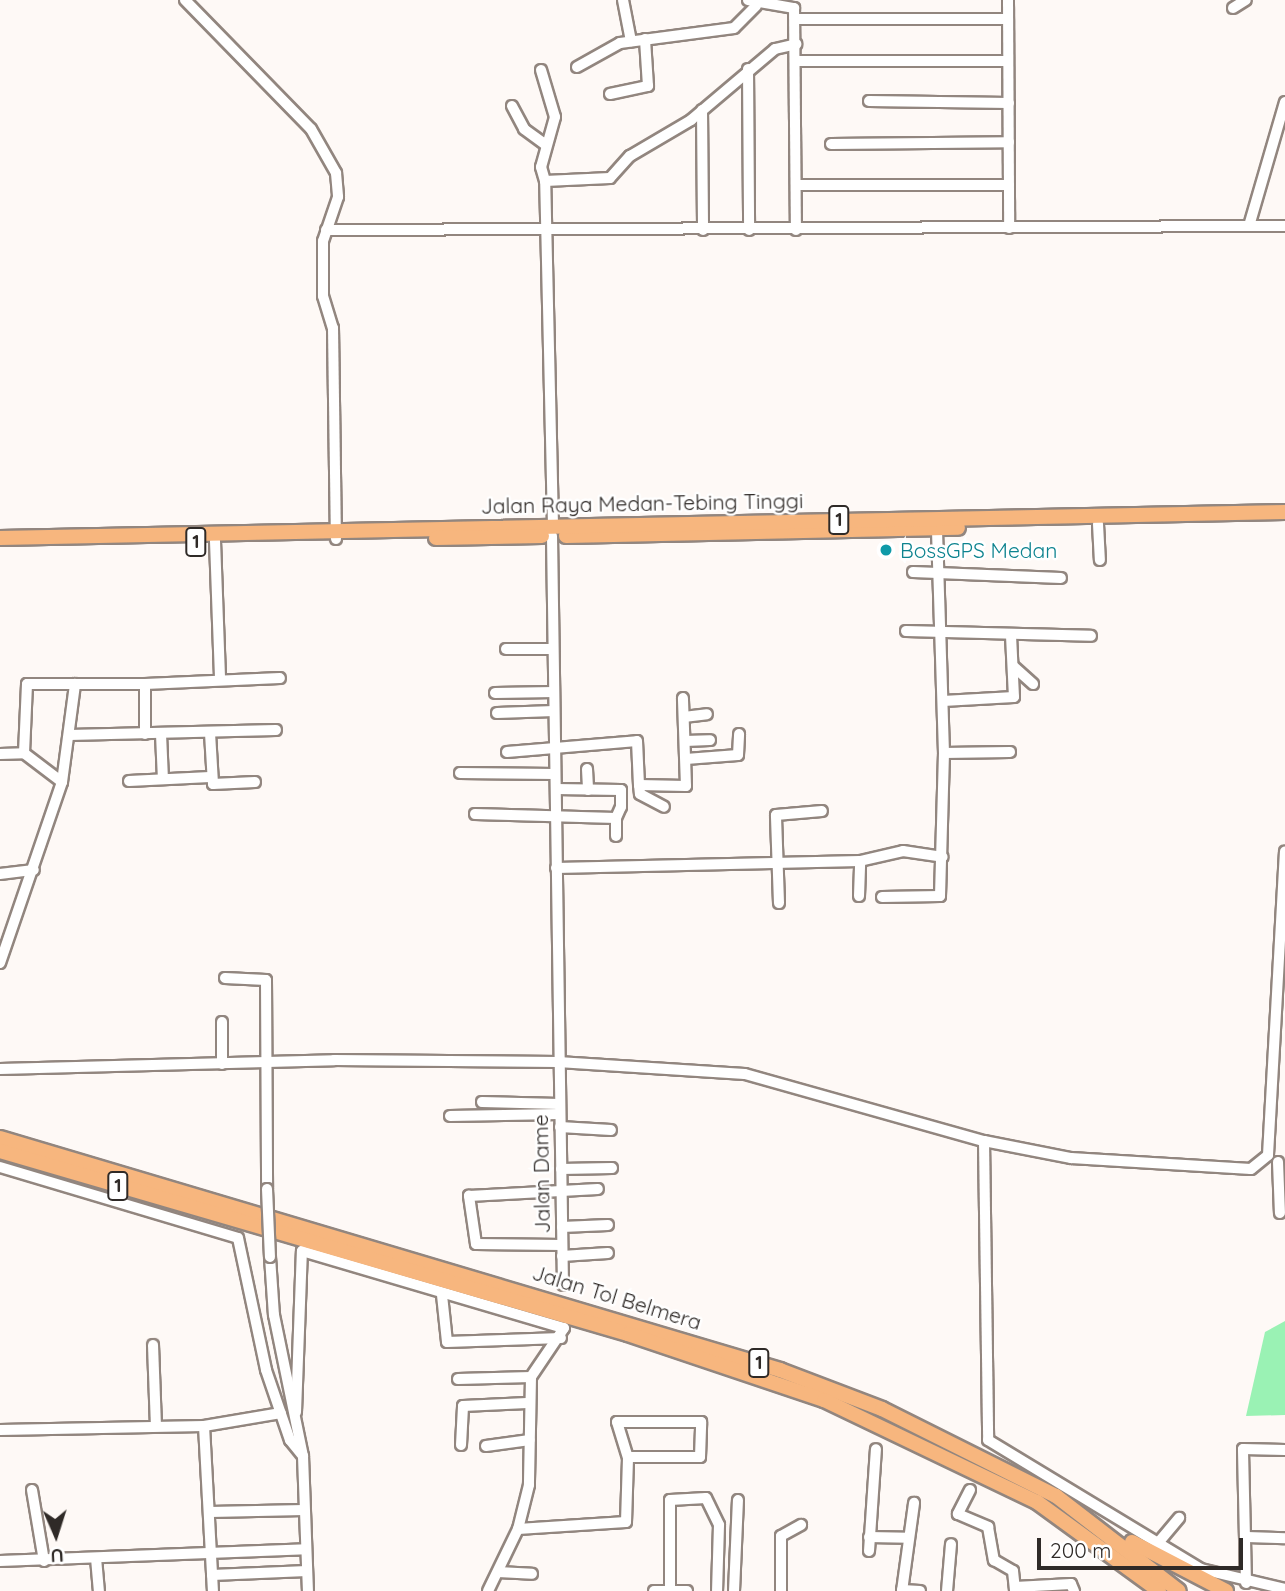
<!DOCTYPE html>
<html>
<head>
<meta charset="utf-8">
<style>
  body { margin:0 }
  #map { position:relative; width:1285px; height:1591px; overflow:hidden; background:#fef9f6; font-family:Quicksand,sans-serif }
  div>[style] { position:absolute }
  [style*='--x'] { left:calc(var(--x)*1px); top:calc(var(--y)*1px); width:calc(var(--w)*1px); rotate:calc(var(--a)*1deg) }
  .green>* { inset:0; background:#9af2b4 }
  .roads { filter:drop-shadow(2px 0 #92867f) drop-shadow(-2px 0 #92867f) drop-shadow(0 2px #92867f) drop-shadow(0 -2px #92867f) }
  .minor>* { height:10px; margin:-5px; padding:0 5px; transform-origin:5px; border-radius:5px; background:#fff }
  .highway>* { height:14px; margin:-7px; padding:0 7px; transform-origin:7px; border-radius:7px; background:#f7b67e }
  .bridges { filter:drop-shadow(2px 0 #92867f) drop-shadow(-2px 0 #92867f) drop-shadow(0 2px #92867f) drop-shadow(0 -2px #92867f) }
  .minor-bridge>* { height:10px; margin:-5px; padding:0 5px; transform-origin:5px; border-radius:5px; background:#fff }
  .dots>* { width:19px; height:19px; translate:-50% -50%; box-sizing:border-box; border:4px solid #fff; border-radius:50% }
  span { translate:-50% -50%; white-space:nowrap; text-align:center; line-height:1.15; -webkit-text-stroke:5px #fff; paint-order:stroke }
  .shield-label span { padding:2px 5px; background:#fff; border:2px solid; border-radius:5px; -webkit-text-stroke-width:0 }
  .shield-label { font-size:19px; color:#2f2a27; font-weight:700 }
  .street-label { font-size:21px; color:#2f2a27 }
  .culture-label { font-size:21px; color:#0d838f }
  .left { translate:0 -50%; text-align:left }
  .north { position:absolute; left:21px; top:1500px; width:70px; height:70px; -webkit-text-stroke:5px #fff; paint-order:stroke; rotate:177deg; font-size:19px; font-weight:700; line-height:28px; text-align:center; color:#2f2a27 }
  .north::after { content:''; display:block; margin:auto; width:24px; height:32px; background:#2f2a27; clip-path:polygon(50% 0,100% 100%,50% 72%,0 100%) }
  .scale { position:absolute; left:1037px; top:1538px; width:206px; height:32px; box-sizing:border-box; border:4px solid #2f2a27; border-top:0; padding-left:9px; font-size:21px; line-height:24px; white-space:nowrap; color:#2f2a27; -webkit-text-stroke:5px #fff; paint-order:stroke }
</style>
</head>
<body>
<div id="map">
  <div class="green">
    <div style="clip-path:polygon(1285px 1321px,1285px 1415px,1246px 1416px,1265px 1332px)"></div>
  </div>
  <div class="roads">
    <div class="minor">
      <div style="--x:185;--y:0;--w:180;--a:45.7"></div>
      <div style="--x:311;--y:129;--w:51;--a:60.4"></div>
      <div style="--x:336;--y:173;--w:24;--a:85"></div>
      <div style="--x:338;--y:197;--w:46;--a:108.8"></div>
      <div style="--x:323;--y:241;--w:55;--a:90"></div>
      <div style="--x:323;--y:296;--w:34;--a:73"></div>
      <div style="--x:333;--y:328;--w:211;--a:89.2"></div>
      <div style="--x:623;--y:0;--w:42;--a:79"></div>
      <div style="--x:748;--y:0;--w:47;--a:9.9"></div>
      <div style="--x:794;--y:8;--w:222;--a:89.5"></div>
      <div style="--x:1008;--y:0;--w:228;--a:89.7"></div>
      <div style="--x:1233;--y:8;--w:15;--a:-32"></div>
      <div style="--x:795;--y:19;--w:213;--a:0"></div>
      <div style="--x:797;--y:61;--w:211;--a:0"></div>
      <div style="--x:577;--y:67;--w:49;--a:-29.2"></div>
      <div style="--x:620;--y:43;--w:115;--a:-7.5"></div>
      <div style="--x:734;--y:28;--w:31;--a:-45"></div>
      <div style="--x:748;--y:69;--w:161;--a:89.6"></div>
      <div style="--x:541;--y:70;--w:49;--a:73.4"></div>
      <div style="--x:555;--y:117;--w:52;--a:105.6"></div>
      <div style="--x:541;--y:167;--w:15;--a:74"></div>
      <div style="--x:610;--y:94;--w:39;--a:-12"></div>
      <div style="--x:648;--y:86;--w:47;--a:-93.7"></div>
      <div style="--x:869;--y:101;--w:140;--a:0.8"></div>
      <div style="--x:512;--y:106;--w:26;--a:62"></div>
      <div style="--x:524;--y:129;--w:27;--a:36"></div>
      <div style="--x:702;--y:110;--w:120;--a:89.5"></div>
      <div style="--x:831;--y:144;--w:178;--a:-0.6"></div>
      <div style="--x:797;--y:185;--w:212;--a:0"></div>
      <div style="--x:1249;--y:226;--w:129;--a:-73.8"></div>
      <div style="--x:326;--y:230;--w:959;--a:-0.24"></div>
      <div style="--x:1098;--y:524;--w:36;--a:87"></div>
      <div style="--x:553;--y:526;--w:345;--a:-91.3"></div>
      <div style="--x:545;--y:181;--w:65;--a:-2.6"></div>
      <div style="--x:610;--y:178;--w:30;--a:-48"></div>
      <div style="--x:630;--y:156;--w:71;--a:-30.5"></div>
      <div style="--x:691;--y:120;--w:110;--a:-40.2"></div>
      <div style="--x:775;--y:49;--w:22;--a:-13"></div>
      <div style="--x:552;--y:536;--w:749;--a:89.16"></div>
      <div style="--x:215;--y:541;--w:139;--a:87.9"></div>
      <div style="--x:913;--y:572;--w:148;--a:2.3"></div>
      <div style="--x:906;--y:631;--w:185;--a:1.5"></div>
      <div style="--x:506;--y:649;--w:47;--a:0"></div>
      <div style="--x:1013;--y:666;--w:27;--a:42"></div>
      <div style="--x:495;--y:693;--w:59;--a:-1"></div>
      <div style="--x:943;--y:701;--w:71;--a:-3.2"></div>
      <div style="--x:1014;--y:697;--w:61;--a:-92.8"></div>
      <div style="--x:497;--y:713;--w:57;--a:-2"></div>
      <div style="--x:684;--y:717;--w:23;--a:-7"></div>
      <div style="--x:210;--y:733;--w:51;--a:86.6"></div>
      <div style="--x:213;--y:784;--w:42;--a:-2.7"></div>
      <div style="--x:145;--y:734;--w:50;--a:-90"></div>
      <div style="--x:145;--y:684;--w:135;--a:-2.5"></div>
      <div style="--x:161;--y:734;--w:45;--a:87.5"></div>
      <div style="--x:69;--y:735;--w:207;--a:-1.4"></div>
      <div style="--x:685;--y:741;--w:25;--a:-2"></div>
      <div style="--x:507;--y:752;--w:130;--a:-4.8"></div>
      <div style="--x:637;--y:741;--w:44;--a:87.4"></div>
      <div style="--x:639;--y:785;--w:47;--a:1.2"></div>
      <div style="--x:686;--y:786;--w:88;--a:-92"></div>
      <div style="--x:944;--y:753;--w:66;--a:-0.9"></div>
      <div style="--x:0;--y:754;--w:24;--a:-2"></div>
      <div style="--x:686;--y:759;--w:52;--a:-4.4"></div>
      <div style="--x:738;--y:755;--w:21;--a:-87"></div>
      <div style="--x:587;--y:769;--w:21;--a:87"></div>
      <div style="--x:460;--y:773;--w:95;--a:0.6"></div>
      <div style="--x:129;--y:781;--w:81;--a:-2.8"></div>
      <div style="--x:62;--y:782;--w:48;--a:-142.7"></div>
      <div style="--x:24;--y:753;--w:69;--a:-87.5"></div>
      <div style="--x:27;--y:684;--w:118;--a:0"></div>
      <div style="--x:639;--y:785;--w:9;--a:84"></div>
      <div style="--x:640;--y:794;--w:27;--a:28"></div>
      <div style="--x:475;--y:814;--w:141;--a:1.6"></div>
      <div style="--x:616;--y:818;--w:12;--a:-66"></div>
      <div style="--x:621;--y:807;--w:17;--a:-90"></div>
      <div style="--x:621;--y:790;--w:65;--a:-179.1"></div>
      <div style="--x:616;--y:836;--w:18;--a:-90"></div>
      <div style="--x:556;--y:868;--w:304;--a:-1.3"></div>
      <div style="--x:860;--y:861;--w:44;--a:-13.1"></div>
      <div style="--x:903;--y:851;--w:40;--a:8.5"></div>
      <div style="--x:0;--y:874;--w:34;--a:-7"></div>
      <div style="--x:859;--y:896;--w:35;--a:-88"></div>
      <div style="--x:882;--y:897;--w:58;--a:-1"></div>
      <div style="--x:940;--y:896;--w:143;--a:-88.4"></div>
      <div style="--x:944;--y:753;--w:225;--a:-91.8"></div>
      <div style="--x:779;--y:903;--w:88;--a:-92"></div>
      <div style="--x:776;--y:815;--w:46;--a:-5"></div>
      <div style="--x:0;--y:963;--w:191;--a:-71.1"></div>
      <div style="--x:62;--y:782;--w:99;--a:-82.4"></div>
      <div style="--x:225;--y:978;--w:41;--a:2.8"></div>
      <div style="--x:266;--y:980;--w:209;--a:89.7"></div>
      <div style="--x:222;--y:1064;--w:42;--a:-90"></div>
      <div style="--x:0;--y:1069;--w:334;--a:-1.5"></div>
      <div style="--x:334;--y:1060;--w:224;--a:0.5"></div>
      <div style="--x:558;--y:1062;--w:187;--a:3.7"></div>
      <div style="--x:745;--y:1074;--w:248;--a:15.7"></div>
      <div style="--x:984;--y:1141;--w:89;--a:11.1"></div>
      <div style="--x:1071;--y:1158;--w:180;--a:3.5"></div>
      <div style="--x:1251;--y:1169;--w:22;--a:-39"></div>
      <div style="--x:1268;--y:1155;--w:304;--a:-86.8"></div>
      <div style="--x:482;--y:1102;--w:77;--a:1.5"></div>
      <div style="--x:450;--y:1116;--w:109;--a:-1.1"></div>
      <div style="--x:560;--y:1127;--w:51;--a:3.4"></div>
      <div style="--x:984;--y:1141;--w:299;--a:89.2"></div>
      <div style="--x:988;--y:1440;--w:249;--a:31.2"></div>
      <div style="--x:1201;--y:1569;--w:86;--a:13.4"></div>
      <div style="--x:1278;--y:1162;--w:51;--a:87.8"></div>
      <div style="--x:0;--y:1167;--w:248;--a:16.6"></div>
      <div style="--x:238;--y:1238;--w:135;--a:78"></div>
      <div style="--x:266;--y:1370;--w:74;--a:71.1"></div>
      <div style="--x:290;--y:1440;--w:21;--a:51"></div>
      <div style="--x:561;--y:1169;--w:51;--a:-1.1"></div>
      <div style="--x:562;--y:1227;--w:46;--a:-2.5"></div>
      <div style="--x:562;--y:1245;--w:86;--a:-179.3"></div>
      <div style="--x:476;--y:1244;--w:49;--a:-98.3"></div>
      <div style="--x:469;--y:1196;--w:129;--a:-3.1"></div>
      <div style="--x:562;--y:1256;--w:46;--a:-3.7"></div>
      <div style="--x:270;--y:1257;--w:58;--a:86.1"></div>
      <div style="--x:274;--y:1315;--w:144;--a:78.4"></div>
      <div style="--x:303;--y:1456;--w:135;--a:87.9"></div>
      <div style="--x:442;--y:1295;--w:47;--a:83.9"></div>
      <div style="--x:447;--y:1342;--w:114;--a:-2"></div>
      <div style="--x:153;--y:1345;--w:80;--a:87.9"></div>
      <div style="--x:458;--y:1379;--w:73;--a:-1.6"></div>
      <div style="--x:296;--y:1412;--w:161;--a:-87.9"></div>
      <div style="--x:302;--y:1251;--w:273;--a:16.4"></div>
      <div style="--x:564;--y:1328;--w:59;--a:124"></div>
      <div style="--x:531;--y:1377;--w:108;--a:91.1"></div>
      <div style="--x:529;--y:1485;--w:45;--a:104"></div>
      <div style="--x:204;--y:1426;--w:165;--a:86.9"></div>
      <div style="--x:0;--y:1430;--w:204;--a:-1.1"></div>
      <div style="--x:204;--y:1426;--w:78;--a:-9.6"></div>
      <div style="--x:461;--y:1445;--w:39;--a:-87"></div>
      <div style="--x:463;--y:1406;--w:64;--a:-2.7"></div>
      <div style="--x:486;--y:1446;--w:44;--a:-7.8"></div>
      <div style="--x:32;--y:1490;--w:72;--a:80.4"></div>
      <div style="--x:970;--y:1490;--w:27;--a:117"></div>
      <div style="--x:958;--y:1514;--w:33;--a:23"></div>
      <div style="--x:988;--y:1527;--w:34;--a:80"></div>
      <div style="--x:994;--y:1560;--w:22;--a:30"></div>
      <div style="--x:1013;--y:1571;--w:20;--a:84"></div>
      <div style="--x:210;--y:1512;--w:94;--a:-1.2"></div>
      <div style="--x:869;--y:1537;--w:39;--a:1"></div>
      <div style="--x:1247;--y:1537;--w:38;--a:2"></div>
      <div style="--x:1158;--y:1543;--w:33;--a:-50"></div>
      <div style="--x:869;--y:1551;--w:102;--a:-86.1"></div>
      <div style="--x:96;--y:1558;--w:33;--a:85"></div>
      <div style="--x:0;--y:1561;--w:306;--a:-2.2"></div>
      <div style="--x:498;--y:1572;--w:34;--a:3"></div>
      <div style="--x:212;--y:1575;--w:95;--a:-2.4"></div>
      <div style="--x:1246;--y:1583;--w:134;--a:-91.3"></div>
      <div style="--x:1243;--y:1449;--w:42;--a:1.4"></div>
      <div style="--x:1015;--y:1587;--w:56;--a:-3.1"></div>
      <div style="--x:1071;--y:1584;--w:8;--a:67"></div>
      <div style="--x:670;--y:1590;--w:90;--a:-90"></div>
      <div style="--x:670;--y:1500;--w:36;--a:-3"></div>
      <div style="--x:706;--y:1498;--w:30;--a:64"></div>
      <div style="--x:719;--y:1525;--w:66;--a:91.7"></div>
      <div style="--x:902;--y:1590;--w:18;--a:3"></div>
      <div style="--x:488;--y:1591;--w:69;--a:-64.2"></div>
      <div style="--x:518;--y:1529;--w:108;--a:-3.7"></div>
      <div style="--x:626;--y:1522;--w:65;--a:-88.2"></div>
      <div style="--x:628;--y:1457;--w:72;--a:0"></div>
      <div style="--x:700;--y:1457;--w:35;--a:-88"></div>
      <div style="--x:701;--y:1422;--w:84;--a:180"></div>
      <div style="--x:617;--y:1422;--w:37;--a:73"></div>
      <div style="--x:654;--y:1591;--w:33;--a:0"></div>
      <div style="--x:734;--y:1591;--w:91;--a:-87.5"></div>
      <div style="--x:781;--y:1591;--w:55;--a:-90"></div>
      <div style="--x:781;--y:1536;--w:23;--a:-29"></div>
      <div style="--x:902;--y:1591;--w:89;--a:-82.2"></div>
      <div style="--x:947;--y:1591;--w:47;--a:-85.1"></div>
    </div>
    <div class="highway">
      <div style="--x:566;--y:536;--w:392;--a:-1.2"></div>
      <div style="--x:0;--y:538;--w:1285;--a:-1.16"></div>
      <div style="--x:436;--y:538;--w:106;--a:-1.1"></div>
      <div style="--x:0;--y:1138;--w:814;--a:16.56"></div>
      <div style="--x:780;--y:1370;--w:109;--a:20.9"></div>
      <div style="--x:882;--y:1409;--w:195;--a:26.6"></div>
      <div style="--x:1056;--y:1496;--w:155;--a:37.7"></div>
      <div style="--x:0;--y:1151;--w:654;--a:16.25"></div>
      <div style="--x:628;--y:1334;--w:207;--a:18.6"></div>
      <div style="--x:824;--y:1400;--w:236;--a:25.6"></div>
      <div style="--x:1037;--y:1502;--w:151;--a:36.1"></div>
      <div style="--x:1132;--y:1542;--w:106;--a:27.5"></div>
    </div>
  </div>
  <div class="bridges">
    <div class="minor-bridge">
      <div style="--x:267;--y:1189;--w:68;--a:87.5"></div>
    </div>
  </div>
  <div class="dots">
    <div style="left:886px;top:550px;background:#0f9aa8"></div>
  </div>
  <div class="shield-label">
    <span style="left:839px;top:520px">1</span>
    <span style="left:196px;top:542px">1</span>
    <span style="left:118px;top:1186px">1</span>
    <span style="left:759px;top:1363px">1</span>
  </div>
  <div class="street-label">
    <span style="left:642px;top:503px;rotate:-1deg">Jalan Raya Medan-Tebing Tinggi</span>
    <span style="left:541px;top:1174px;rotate:-91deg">Jalan Dame</span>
    <span style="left:617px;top:1297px;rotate:17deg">Jalan Tol Belmera</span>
  </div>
  <div class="culture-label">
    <span class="left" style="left:900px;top:550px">BossGPS Medan</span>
  </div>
  <div class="north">U</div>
  <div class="scale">200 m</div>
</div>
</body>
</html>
